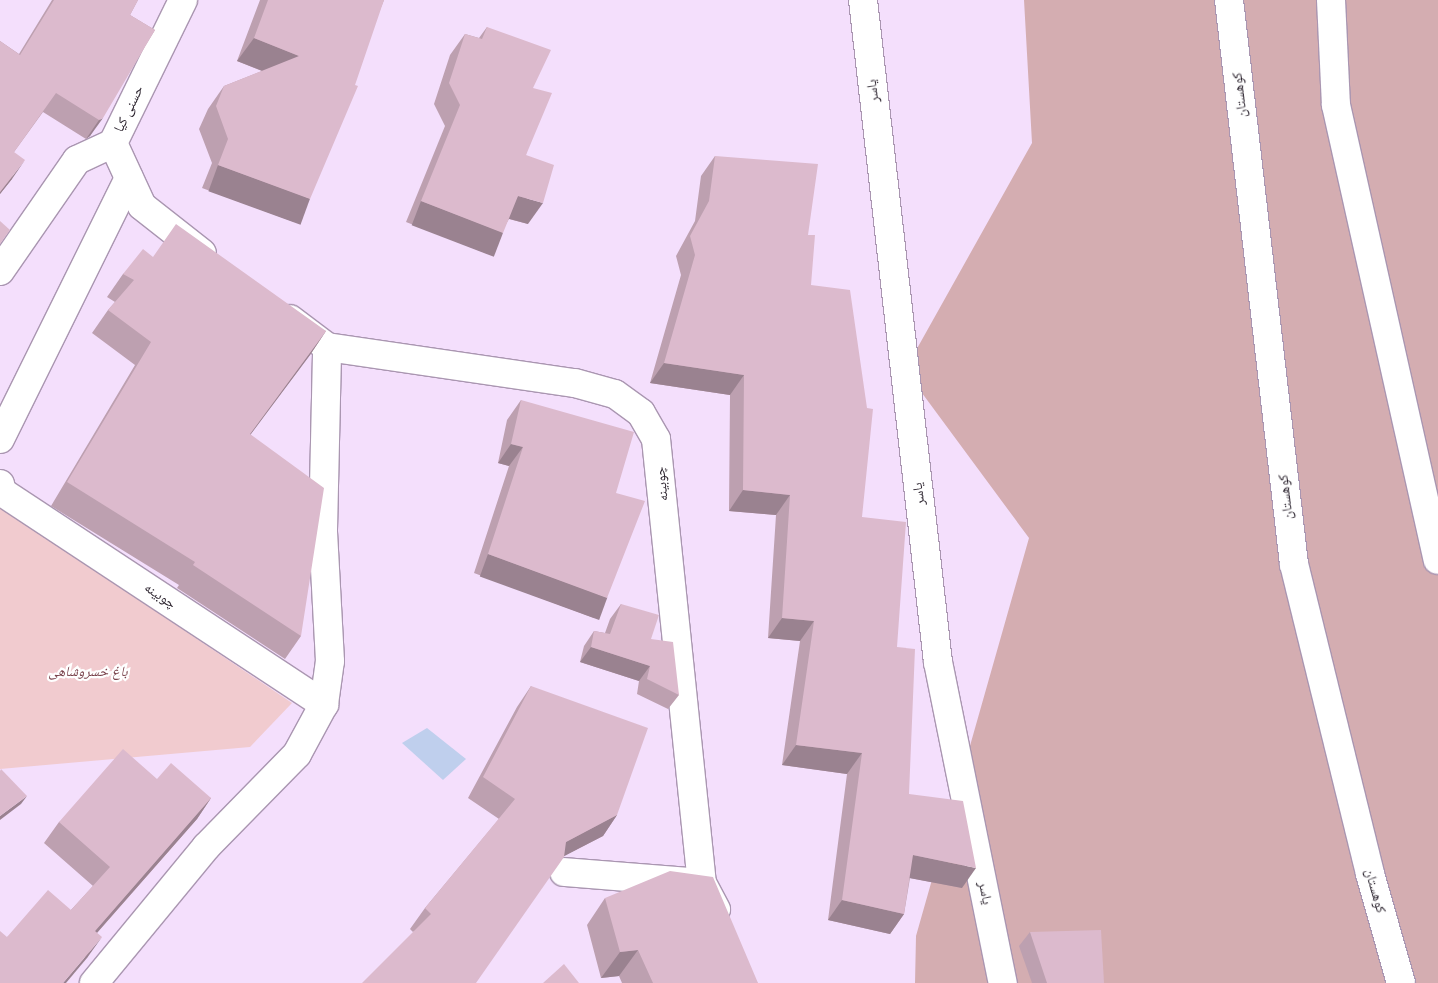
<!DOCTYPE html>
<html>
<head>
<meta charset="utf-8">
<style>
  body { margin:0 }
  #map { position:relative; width:1438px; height:983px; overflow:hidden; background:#f4dffc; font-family:"Times New Roman","Noto Naskh Arabic",serif }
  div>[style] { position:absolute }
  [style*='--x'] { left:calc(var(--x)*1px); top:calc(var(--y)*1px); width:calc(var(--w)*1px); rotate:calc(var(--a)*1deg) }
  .green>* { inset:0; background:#f1cbcf }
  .forest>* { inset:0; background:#d4adb1 }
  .water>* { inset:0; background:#bfcfed }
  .roads { filter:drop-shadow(1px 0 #aa96b1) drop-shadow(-1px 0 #aa96b1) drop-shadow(0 1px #aa96b1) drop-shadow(0 -1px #aa96b1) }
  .minor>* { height:28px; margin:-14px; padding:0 14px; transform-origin:14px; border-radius:14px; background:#fff }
  .wall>* { inset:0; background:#bda0b0 }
  .shaded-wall>* { inset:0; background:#9a8290; transform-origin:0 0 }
  .building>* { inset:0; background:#dcbacd }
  span { translate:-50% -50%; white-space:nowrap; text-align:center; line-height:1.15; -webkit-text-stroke:4.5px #fff; paint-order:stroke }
  .street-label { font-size:14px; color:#271f2a }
  .park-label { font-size:14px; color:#79424b; font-style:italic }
</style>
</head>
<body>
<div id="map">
  <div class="green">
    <div style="clip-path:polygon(0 506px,292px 703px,250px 747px,0 769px)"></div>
  </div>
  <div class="forest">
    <div style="clip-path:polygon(1024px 0,1438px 0,1438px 983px,915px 983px,916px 936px,1029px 538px,905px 370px,1032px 143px)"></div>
  </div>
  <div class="water">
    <div style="clip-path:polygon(427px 728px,466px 759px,443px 780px,402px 743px)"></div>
  </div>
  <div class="roads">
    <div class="minor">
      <div style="--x:863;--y:0;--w:666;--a:83.54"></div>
      <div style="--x:938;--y:662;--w:328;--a:78.6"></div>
      <div style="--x:1229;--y:0;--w:568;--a:83.43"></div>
      <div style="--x:1294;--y:564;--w:319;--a:76.2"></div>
      <div style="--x:1370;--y:874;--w:113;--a:74.1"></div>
      <div style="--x:1331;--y:0;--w:105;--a:87.3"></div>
      <div style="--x:1336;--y:105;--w:466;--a:77.4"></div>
      <div style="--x:113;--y:143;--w:69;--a:65.3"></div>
      <div style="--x:142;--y:206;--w:76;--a:38.1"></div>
      <div style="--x:0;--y:271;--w:135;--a:-55.3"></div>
      <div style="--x:77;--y:160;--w:40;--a:-25"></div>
      <div style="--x:113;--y:143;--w:159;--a:-63.9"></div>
      <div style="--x:327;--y:347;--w:251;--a:8.3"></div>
      <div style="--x:575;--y:383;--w:41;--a:15.4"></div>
      <div style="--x:615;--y:394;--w:32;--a:36"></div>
      <div style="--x:641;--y:413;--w:30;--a:60"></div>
      <div style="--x:656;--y:439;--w:446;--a:84.1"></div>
      <div style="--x:702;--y:883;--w:30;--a:62"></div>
      <div style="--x:0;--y:439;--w:291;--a:-63.7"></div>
      <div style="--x:0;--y:484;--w:8;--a:76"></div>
      <div style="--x:2;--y:492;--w:386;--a:33.4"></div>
      <div style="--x:564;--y:872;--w:124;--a:4.6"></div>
      <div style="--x:94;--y:983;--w:176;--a:-50.5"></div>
      <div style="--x:206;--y:847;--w:130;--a:-45.6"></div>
      <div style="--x:297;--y:754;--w:57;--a:-61.6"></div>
      <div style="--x:324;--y:704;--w:43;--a:-82.1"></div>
      <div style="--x:330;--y:661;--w:131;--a:-93.1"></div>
      <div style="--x:323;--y:530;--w:183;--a:-88.7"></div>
      <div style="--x:327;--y:347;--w:46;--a:-142.9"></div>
    </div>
  </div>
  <div class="wall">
    <div style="clip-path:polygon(52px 0,138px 0,130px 15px,155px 30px,90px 136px,86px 139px,43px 112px,14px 152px,12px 179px,0 194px,0 41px,19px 54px)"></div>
    <div style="clip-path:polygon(260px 0,384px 0,294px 222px,202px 188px,212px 163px,199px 129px,208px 109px,224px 86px,262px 71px,237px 61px)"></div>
    <div style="clip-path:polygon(487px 27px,533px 88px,526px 155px,528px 224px,509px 219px,488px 254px,406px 222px,445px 126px,434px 104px,450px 55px,465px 34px,479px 38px)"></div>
    <div style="clip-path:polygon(715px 156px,808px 235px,811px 285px,862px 517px,897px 647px,909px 794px,962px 888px,910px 878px,904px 914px,890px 934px,828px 920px,847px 774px,782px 765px,800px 641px,768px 638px,776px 515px,729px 511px,730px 395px,650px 383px,681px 275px,676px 256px,695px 221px,701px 176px)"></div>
    <div style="clip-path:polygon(153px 257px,326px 331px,310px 355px,250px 435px,301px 636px,285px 659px,177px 588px,179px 585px,51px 506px,135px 365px,92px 333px,108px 310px,115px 302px,107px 297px,123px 274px)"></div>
    <div style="clip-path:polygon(521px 400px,616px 493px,594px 618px,474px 573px,509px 466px,498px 463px,507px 420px)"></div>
    <div style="clip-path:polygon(621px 604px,651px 639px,679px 695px,668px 709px,637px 694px,639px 681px,580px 662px,584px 646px,594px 631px,605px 633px,610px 619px)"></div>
    <div style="clip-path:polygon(531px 686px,617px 815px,603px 836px,413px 932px,410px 929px,425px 908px,499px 819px,468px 798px,517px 707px)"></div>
    <div style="clip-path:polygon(157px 779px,211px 798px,197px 819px,97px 933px,87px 958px,7px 937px,71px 910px,93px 886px,44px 843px,59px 822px)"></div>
    <div style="clip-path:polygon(605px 898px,758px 983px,622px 983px,619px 976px,601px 978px,587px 925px)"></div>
    <div style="clip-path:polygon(1030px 932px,1104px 983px,1032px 983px,1019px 946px)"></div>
  </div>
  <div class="shaded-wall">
    <div style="clip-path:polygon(254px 38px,299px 56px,283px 79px,237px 61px)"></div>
    <div style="clip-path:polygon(103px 118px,90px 136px,86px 139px,99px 120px)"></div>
    <div style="clip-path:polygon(25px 160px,12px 179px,0 194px,0 192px)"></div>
    <div style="left:218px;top:165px;width:98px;height:28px;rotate:20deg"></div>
    <div style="clip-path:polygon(518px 196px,543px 203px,528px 224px,503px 217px)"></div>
    <div style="left:421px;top:201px;width:88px;height:26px;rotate:21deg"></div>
    <div style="clip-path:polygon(326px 331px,310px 355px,233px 458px,250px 434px)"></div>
    <div style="clip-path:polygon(664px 363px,744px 375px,730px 395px,650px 383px)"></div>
    <div style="clip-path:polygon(511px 444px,523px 447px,509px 466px,498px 463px)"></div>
    <div style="clip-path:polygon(743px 490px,790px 495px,776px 515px,729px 511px)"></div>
    <div style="left:488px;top:554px;width:127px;height:24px;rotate:20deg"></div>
    <div style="clip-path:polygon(782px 618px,814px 621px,800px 641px,768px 638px)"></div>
    <div style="clip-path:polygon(591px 647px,650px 666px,639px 681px,580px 662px)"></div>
    <div style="clip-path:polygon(796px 745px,862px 753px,847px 774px,782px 765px)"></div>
    <div style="clip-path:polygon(27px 796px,21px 804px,0 820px,0 816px)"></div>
    <div style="clip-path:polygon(211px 798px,197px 819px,80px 952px,95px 931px)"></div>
    <div style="clip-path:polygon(617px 815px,603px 836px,551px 863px,566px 842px)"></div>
    <div style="clip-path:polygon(913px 855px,976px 868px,962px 888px,899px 876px)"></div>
    <div style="clip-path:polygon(842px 900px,904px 914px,890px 934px,828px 920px)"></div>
    <div style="clip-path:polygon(102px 937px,87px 958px,66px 983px,63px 983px)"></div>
    <div style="clip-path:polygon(638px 950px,619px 976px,601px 978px,620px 952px)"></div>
  </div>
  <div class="building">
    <div style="clip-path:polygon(54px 0,138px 0,130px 15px,155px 30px,103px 118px,99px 120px,56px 93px,14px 152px,25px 160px,0 192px,0 41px,20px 55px)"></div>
    <div style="clip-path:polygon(268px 0,384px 0,355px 85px,358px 86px,310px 199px,218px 165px,228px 139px,216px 106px,224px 86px,299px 56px,254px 38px)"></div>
    <div style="clip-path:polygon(487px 27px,551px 50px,533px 88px,552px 93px,526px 155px,554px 165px,543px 203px,518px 196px,503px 233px,421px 201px,460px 105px,449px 83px,465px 34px,482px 39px)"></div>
    <div style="clip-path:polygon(715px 156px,818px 164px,808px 235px,815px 235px,811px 285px,850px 290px,867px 408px,873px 409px,862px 517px,906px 522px,897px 647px,915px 649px,909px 794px,963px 801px,976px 868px,913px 855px,904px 914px,842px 900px,862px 753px,796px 745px,814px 621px,782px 618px,790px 495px,743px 490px,744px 375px,664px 363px,695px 255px,690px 236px,709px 201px)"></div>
    <div style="clip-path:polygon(0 221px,10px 230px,0 244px)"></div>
    <div style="clip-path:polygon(176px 224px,326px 331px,250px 434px,324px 488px,301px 636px,193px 565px,195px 562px,67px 482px,151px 342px,108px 310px,134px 280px,123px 274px,143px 249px,153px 257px)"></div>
    <div style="clip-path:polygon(521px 400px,634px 432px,616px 493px,645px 501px,607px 598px,488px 554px,523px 447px,511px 444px)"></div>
    <div style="clip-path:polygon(621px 604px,659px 615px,651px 639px,673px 642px,679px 695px,647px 679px,650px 666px,591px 647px,594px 631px,610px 634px)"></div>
    <div style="clip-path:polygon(531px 686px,648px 728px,617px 815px,566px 842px,564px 857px,476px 983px,362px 983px,431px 914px,425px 908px,515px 799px,483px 777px)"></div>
    <div style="clip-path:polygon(123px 749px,157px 779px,171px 763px,211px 798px,95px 931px,102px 937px,63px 983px,0 983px,0 931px,7px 937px,48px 890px,71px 910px,110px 867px,59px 822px)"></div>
    <div style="clip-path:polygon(1px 769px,27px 796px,0 816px,0 771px)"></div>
    <div style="clip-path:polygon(670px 871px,713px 877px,758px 983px,653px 983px,638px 950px,620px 952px,605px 898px)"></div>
    <div style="clip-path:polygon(1101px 930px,1104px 983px,1047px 983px,1030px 932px)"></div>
    <div style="clip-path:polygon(564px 964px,579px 983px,543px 983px)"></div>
  </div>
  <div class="street-label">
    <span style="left:873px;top:91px;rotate:-97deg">یاسر</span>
    <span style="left:1240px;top:95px;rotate:-97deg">کوهستان</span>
    <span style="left:129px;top:109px;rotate:-64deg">حسنی کیا</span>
    <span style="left:662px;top:484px;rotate:-96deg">چوبینه</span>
    <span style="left:919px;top:494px;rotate:-97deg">یاسر</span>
    <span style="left:1286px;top:497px;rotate:-97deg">کوهستان</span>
    <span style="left:160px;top:596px;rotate:34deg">چوبینه</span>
    <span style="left:1375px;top:891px;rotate:74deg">کوهستان</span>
    <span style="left:985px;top:893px;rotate:79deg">یاسر</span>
  </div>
  <div class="park-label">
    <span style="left:88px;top:672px">باغ خسروشاهی</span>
  </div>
</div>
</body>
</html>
